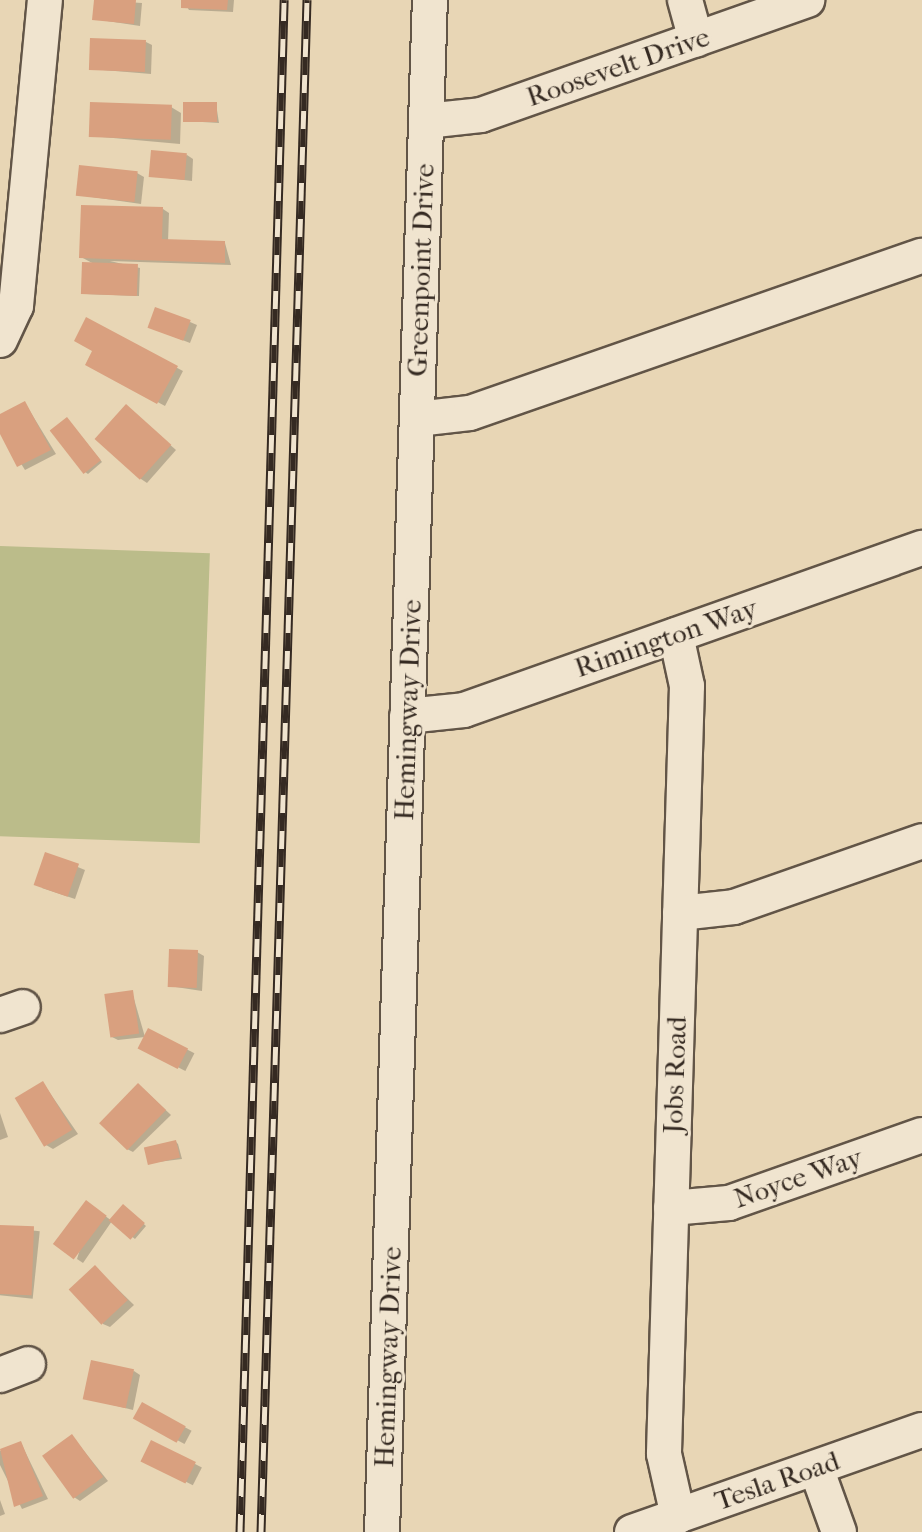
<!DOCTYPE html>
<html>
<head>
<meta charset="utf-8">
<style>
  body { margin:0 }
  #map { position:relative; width:922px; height:1532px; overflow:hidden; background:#e8d6b5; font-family:"IM FELL French Canon",serif }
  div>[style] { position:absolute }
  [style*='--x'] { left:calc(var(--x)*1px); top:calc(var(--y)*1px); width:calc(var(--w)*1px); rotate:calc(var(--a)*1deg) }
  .green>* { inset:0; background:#bbbc8a; transform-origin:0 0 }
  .shadow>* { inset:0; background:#0003; transform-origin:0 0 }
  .building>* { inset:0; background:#d9a07f; transform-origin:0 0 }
  .roads { filter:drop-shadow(2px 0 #625547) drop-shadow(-2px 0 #625547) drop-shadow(0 2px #625547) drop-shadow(0 -2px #625547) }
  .minor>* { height:34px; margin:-17px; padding:0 17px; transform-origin:17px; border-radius:17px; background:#f0e4cf }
  .rail>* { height:9px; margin-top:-4.5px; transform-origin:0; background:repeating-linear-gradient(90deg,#f0e4cf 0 18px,#352a22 0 36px); box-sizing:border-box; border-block:2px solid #352a22 }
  span { translate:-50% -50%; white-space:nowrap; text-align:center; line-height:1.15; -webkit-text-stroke:6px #f0e4cf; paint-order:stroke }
  .street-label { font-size:28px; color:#352a22 }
</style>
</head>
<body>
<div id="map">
  <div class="green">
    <div style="left:0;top:546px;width:210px;height:290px;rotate:2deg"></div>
  </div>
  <div class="shadow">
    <div style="clip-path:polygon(96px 0,142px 3px,140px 26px,94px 19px)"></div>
    <div style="clip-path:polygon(183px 0,234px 0,233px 12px,189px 10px)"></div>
    <div style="clip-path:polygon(146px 42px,152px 45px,151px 74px,91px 69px)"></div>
    <div style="clip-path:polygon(216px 104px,219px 123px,186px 121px)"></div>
    <div style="clip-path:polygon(171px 107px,181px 113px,180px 144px,91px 136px)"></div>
    <div style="clip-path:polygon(187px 155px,193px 159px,192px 181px,152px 176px)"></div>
    <div style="clip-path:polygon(137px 173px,144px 177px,141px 204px,78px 195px)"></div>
    <div style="clip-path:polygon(163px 209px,169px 213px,168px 242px,225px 243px,231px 265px,110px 261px,140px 268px,139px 296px,86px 294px,94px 264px,81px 257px)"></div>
    <div style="clip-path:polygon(87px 320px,183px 371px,165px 406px,87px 364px,94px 350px)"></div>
    <div style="clip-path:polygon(190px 322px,197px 325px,190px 343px,157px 330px)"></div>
    <div style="clip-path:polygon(25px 403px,56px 454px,25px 470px,0 430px,0 416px)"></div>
    <div style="clip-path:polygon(127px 407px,176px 450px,147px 483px,141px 479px)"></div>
    <div style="clip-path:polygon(69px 421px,102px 462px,88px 474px,85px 472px)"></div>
    <div style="clip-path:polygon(46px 854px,85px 870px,75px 899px,42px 888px)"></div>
    <div style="clip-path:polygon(197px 952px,204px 956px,202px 991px,169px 986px)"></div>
    <div style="clip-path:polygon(132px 992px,145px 1037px,118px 1040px,112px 1037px)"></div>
    <div style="left:149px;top:1030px;width:51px;height:20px;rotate:27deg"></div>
    <div style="clip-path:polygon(43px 1083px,78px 1134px,53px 1149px,46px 1145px)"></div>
    <div style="clip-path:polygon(139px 1085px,171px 1115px,133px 1152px,127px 1149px)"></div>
    <div style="clip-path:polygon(0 1113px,8px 1137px,0 1140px)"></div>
    <div style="clip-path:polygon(178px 1144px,182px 1159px,150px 1163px,176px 1142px)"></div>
    <div style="clip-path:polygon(93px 1207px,112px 1221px,126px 1208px,146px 1226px,135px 1239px,112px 1221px,83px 1263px,77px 1259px)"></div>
    <div style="left:0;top:1227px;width:40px;height:68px;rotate:6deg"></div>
    <div style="clip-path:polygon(95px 1267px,134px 1305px,110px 1327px,103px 1324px)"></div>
    <div style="clip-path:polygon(134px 1371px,140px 1375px,133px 1410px,85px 1398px)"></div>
    <div style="left:143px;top:1405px;width:55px;height:15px;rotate:28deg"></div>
    <div style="clip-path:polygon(72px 1436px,108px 1481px,80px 1501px,74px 1497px)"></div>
    <div style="left:152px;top:1442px;width:56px;height:20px;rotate:27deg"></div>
    <div style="clip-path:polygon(21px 1443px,48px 1499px,22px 1509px,0 1465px,0 1451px)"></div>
    <div style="clip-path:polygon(0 1500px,5px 1514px,0 1516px)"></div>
  </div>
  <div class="building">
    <div style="clip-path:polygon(94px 0,136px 0,134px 24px,92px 20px)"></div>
    <div style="clip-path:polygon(181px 0,228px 0,227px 10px,181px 8px)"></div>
    <div style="left:90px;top:38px;width:56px;height:32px;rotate:2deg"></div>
    <div style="left:90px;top:102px;width:82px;height:35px;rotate:2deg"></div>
    <div style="left:217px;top:102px;width:20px;height:34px;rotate:90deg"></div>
    <div style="left:151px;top:150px;width:36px;height:27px;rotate:5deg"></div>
    <div style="left:79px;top:165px;width:59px;height:31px;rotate:6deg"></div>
    <div style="clip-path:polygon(81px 205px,163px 207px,162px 239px,225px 241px,225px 263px,79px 258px)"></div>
    <div style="left:82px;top:262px;width:56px;height:32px;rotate:2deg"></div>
    <div style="left:155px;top:307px;width:38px;height:22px;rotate:20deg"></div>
    <div style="clip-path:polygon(86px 317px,178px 366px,157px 404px,85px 365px,92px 351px,74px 341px)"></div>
    <div style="clip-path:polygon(25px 401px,51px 450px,17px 467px,0 434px,0 414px)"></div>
    <div style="left:126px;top:404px;width:61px;height:47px;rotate:42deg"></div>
    <div style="left:67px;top:417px;width:55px;height:22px;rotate:52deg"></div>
    <div style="left:45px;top:852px;width:36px;height:35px;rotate:19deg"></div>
    <div style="left:169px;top:949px;width:29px;height:38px;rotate:2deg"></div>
    <div style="left:133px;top:990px;width:44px;height:29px;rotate:82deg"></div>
    <div style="left:148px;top:1028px;width:45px;height:23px;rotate:27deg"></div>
    <div style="left:43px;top:1081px;width:57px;height:33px;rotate:59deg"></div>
    <div style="left:138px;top:1083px;width:39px;height:56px;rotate:44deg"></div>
    <div style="left:176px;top:1140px;width:18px;height:33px;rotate:77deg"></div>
    <div style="left:86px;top:1200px;width:26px;height:55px;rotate:37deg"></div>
    <div style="left:123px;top:1204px;width:29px;height:22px;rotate:41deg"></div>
    <div style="left:0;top:1225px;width:34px;height:69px;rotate:2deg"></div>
    <div style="left:95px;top:1265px;width:48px;height:36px;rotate:47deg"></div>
    <div style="left:91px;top:1360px;width:44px;height:40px;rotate:12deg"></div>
    <div style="left:142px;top:1402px;width:50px;height:19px;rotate:29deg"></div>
    <div style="left:72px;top:1434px;width:53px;height:37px;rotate:54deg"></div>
    <div style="left:151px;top:1440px;width:50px;height:24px;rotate:26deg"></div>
    <div style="clip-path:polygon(21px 1441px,43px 1496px,14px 1507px,0 1449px)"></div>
  </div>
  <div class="roads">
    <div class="minor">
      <div style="--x:685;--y:0;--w:41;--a:74.6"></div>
      <div style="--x:426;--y:121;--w:55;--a:-6.2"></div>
      <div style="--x:481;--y:115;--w:346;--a:-19.4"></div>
      <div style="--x:0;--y:340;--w:38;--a:-65"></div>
      <div style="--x:16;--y:306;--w:307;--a:-84.6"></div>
      <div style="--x:417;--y:419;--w:53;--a:-6.5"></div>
      <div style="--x:470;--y:413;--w:478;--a:-19.2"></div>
      <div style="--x:676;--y:635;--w:52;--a:77.8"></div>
      <div style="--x:687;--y:686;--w:768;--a:91.72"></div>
      <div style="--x:664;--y:1454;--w:64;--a:77.3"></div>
      <div style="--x:407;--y:716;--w:57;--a:-6"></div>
      <div style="--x:464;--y:710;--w:486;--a:-19.5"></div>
      <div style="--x:680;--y:913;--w:54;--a:-6.3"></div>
      <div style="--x:734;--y:907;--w:199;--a:-19.3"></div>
      <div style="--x:0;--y:1015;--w:24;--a:-19"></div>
      <div style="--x:671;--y:1208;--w:58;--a:-4.9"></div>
      <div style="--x:729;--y:1203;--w:205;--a:-19.4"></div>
      <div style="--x:0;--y:1375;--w:30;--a:-21"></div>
      <div style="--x:816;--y:1468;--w:68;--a:70.2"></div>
      <div style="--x:382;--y:1532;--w:1533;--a:-88.21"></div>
      <div style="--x:632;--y:1532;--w:307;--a:-19.4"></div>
    </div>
  </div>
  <div class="rail">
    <div style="--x:240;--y:1532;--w:1533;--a:-88.35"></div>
    <div style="--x:261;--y:1532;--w:1533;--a:-88.28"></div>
  </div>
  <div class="street-label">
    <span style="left:618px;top:67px;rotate:-19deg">Roosevelt Drive</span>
    <span style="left:421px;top:270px;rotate:-88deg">Greenpoint Drive</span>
    <span style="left:666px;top:638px;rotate:-19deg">Rimington Way</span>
    <span style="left:408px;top:710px;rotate:-88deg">Hemingway Drive</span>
    <span style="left:675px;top:1075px;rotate:-88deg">Jobs Road</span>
    <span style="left:798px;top:1178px;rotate:-19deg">Noyce Way</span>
    <span style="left:388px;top:1357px;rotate:-88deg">Hemingway Drive</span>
    <span style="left:777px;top:1481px;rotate:-19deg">Tesla Road</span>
  </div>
</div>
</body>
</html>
